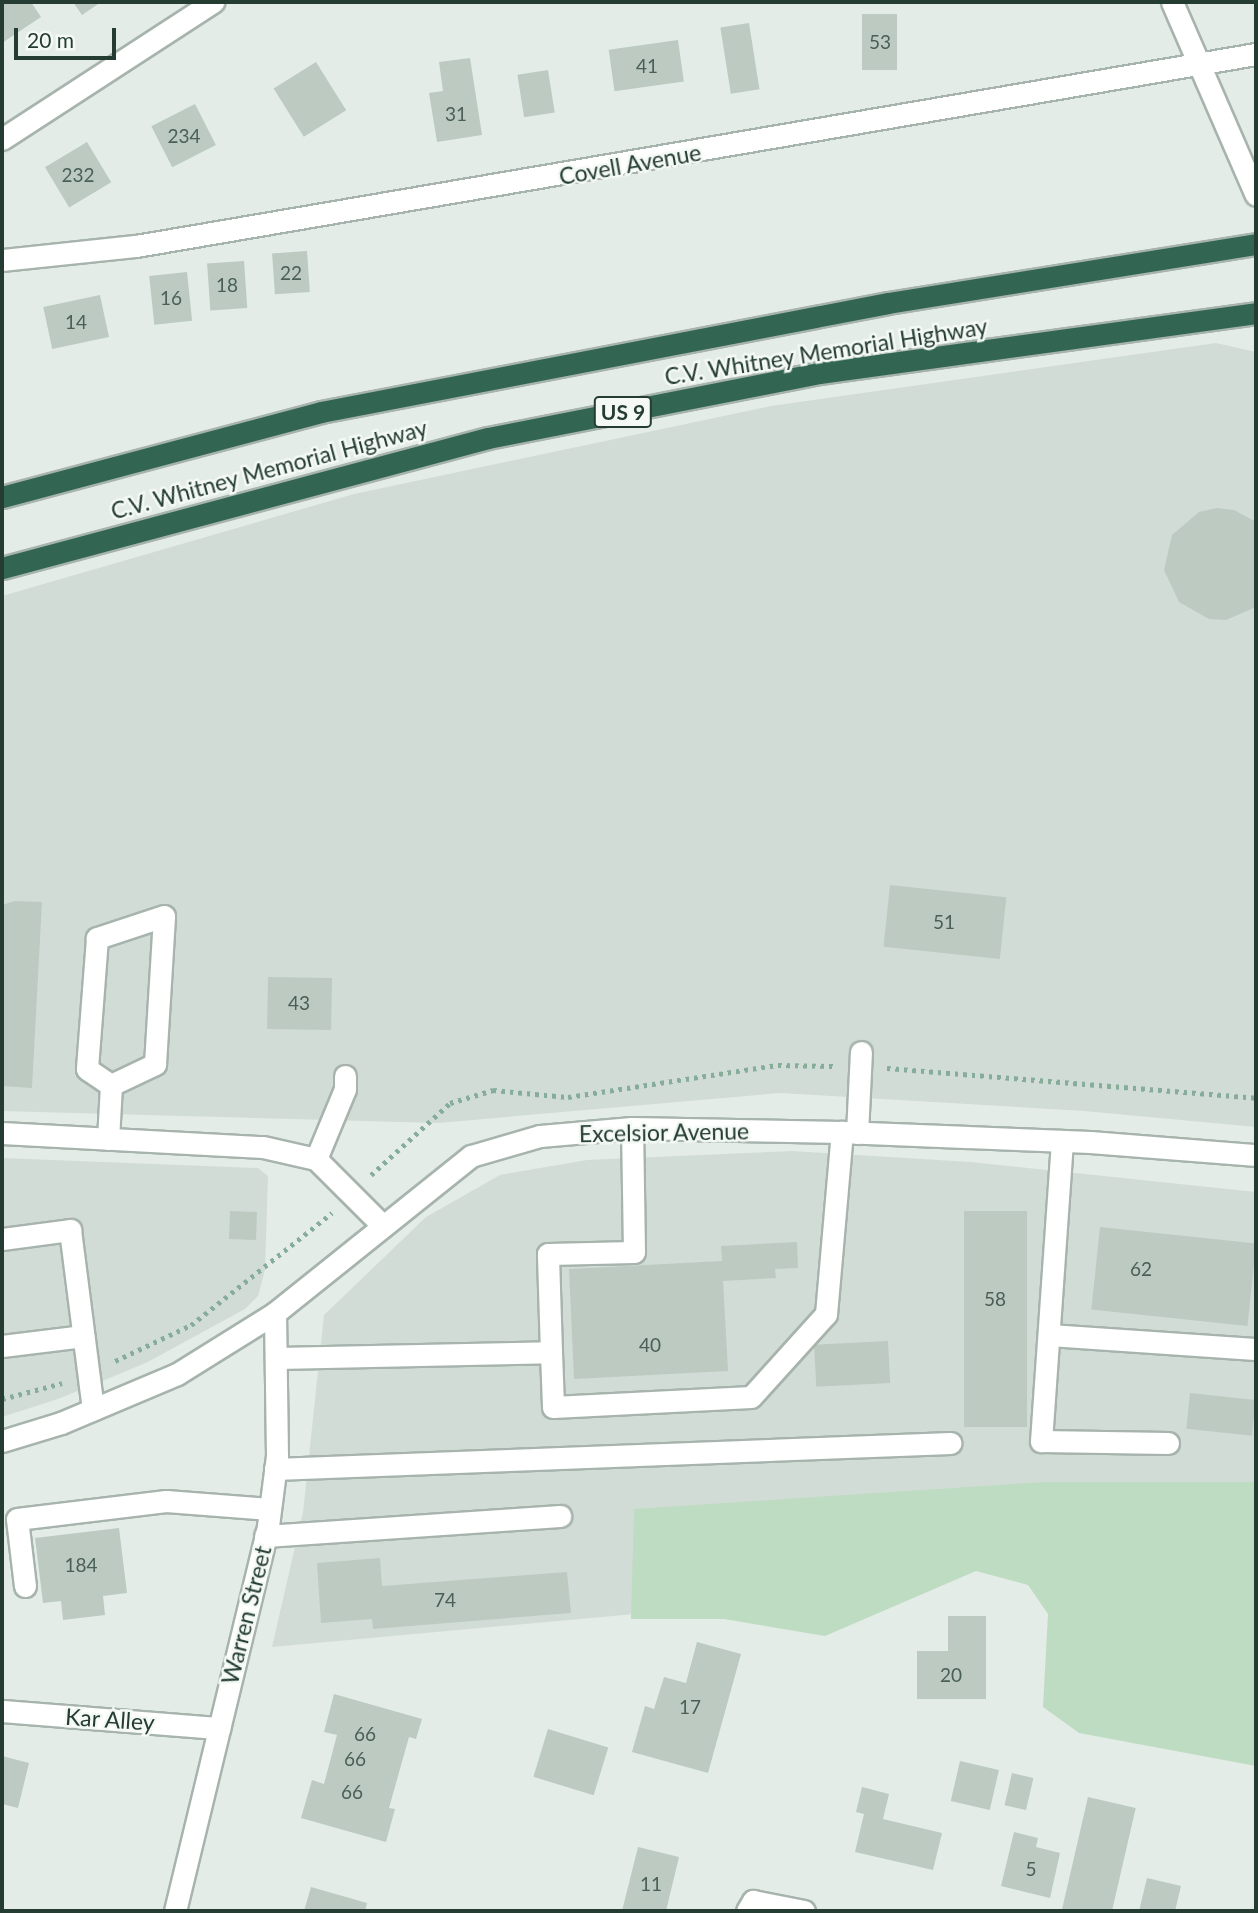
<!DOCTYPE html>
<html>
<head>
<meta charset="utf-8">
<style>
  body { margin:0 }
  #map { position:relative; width:1258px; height:1913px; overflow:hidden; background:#e4ece7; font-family:Lato,sans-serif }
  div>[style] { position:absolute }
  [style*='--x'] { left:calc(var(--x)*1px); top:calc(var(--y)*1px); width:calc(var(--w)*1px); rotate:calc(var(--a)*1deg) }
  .built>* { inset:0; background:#d2dcd6 }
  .green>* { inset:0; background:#bedcc1 }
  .building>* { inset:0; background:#bccac2; transform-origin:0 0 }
  .path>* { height:4.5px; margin-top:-2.25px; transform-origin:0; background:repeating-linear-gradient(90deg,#86ad9a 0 3.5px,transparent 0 8.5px) }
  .roads { filter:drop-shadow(2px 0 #a7b4ad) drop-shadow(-2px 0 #a7b4ad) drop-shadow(0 2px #a7b4ad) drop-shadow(0 -2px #a7b4ad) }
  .minor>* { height:21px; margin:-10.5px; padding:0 10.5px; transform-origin:10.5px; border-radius:10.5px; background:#fff }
  .highway>* { height:21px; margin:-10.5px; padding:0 10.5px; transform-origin:10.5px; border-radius:10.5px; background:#326653 }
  span { translate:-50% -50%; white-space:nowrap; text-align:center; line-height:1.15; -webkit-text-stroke:5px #f4f9f5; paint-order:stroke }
  .number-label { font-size:19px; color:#4a6056 }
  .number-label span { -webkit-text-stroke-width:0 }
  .shield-label span { padding:2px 5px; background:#f4f9f5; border:2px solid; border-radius:5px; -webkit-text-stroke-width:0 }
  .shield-label { font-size:21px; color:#243c32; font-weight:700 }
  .street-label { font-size:23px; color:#243c32 }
  .frame { position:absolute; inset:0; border:4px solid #243c32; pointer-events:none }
  .scale { position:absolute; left:14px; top:28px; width:102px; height:32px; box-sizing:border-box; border:4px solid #243c32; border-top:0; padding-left:9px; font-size:21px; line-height:24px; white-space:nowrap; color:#243c32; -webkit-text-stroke:5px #f4f9f5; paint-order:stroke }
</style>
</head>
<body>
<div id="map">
  <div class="built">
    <div style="clip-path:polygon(1216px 343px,1256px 352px,1256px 1127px,1084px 1111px,780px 1093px,438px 1123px,2px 1111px,2px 596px,354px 494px,771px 406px)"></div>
    <div style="clip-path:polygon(792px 1151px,971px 1162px,1256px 1192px,1256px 1491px,646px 1613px,272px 1647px,303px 1512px,324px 1315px,426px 1217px,500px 1175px,587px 1160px)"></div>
    <div style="clip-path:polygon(2px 1158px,258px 1168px,268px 1176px,265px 1270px,258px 1296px,245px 1309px,146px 1363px,58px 1399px,2px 1417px)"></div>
  </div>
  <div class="green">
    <div style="clip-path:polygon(1043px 1482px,1256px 1482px,1256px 1766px,1079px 1733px,1043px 1707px,1048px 1614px,1028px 1585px,976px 1571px,825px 1636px,724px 1619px,631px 1619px,634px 1509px)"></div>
  </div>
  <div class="building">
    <div style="clip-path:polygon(2px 2px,31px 2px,41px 17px,2px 43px)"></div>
    <div style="clip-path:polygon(73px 2px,101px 2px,82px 15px)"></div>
    <div style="left:862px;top:14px;width:35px;height:56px"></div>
    <div style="left:749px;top:23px;width:67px;height:29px;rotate:81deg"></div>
    <div style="left:678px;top:40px;width:42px;height:70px;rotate:82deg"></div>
    <div style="clip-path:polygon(470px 58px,482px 135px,437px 142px,429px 93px,443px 91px,439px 62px)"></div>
    <div style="left:316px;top:62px;width:57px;height:50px;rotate:58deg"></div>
    <div style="left:548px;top:70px;width:43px;height:31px;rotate:81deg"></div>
    <div style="left:195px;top:104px;width:46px;height:49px;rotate:63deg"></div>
    <div style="left:87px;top:142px;width:47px;height:49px;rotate:59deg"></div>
    <div style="left:307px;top:251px;width:41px;height:35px;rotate:86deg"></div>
    <div style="left:244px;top:261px;width:47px;height:37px;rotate:86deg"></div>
    <div style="left:187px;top:272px;width:49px;height:38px;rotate:84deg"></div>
    <div style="left:100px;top:295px;width:43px;height:58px;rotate:78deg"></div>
    <div style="clip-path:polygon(1217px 508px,1234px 510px,1256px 522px,1256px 607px,1226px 620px,1209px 619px,1179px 602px,1164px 570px,1172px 535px,1199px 512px)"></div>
    <div style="left:890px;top:885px;width:117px;height:62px;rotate:6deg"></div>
    <div style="clip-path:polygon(15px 901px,42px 902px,32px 1088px,2px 1086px,2px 905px)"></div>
    <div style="left:268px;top:977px;width:64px;height:52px;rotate:1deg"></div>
    <div style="left:230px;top:1211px;width:27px;height:28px;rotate:2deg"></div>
    <div style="left:964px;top:1211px;width:63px;height:216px"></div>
    <div style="left:1100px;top:1227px;width:157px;height:83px;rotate:6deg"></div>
    <div style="clip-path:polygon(797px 1242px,798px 1268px,775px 1269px,776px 1278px,723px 1281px,728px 1371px,574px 1379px,569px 1269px,722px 1261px,721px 1246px)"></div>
    <div style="left:888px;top:1341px;width:42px;height:74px;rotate:87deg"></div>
    <div style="left:1190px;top:1393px;width:66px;height:36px;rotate:6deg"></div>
    <div style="clip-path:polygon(119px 1528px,127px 1593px,103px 1596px,105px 1615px,63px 1620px,61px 1601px,43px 1603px,35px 1538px)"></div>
    <div style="clip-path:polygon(380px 1558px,382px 1586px,567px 1572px,571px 1613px,373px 1629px,372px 1619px,321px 1623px,317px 1563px)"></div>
    <div style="clip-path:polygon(948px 1616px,986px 1616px,986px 1699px,917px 1699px,917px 1651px,948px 1651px)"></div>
    <div style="clip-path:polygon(697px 1642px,741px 1654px,708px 1773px,632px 1752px,645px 1706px,654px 1709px,664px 1677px,686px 1683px)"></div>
    <div style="clip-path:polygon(334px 1694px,422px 1719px,416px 1739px,409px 1737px,389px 1808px,395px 1809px,386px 1842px,301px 1818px,312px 1780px,324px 1784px,337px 1735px,324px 1732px)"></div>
    <div style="left:548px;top:1729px;width:63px;height:50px;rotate:17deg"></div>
    <div style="clip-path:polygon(2px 1756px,29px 1763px,18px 1808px,2px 1804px)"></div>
    <div style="left:960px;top:1761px;width:40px;height:41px;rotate:13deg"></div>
    <div style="left:1012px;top:1773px;width:22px;height:33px;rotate:13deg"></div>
    <div style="clip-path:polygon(862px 1787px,889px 1794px,883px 1819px,942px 1833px,933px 1870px,855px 1852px,864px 1814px,856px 1812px)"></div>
    <div style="left:1088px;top:1797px;width:49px;height:117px;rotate:13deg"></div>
    <div style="clip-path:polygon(1014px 1832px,1038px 1838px,1036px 1847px,1060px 1853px,1050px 1898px,1001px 1886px)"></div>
    <div style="clip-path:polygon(638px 1847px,679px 1857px,666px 1911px,622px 1911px)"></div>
    <div style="clip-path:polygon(1147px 1878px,1181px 1886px,1175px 1911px,1139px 1911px)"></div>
    <div style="clip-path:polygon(311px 1887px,367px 1903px,365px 1911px,304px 1911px)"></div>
  </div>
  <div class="path">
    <div style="--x:887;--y:1068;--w:370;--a:4.6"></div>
    <div style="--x:371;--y:1175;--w:107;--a:-42.3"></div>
    <div style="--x:450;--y:1103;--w:45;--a:-16.8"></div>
    <div style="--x:493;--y:1090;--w:75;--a:5.3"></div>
    <div style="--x:568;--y:1097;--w:212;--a:-8.7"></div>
    <div style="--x:778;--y:1065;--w:55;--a:1"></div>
    <div style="--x:115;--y:1361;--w:84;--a:-25.3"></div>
    <div style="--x:191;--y:1325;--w:180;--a:-38.5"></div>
    <div style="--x:2;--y:1399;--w:62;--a:-14.9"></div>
  </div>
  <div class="roads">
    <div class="minor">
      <div style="--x:1172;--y:2;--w:210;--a:66.5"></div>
      <div style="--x:2;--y:139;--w:252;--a:-33"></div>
      <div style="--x:2;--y:260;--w:135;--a:-6"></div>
      <div style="--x:136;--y:246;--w:1136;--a:-9.73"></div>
      <div style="--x:2;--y:1133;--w:261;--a:3.1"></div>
      <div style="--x:263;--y:1147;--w:54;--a:12.8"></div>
      <div style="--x:316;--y:1159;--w:95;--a:45"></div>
      <div style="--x:857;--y:1133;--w:81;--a:-87.2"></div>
      <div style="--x:108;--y:1139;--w:54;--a:-86.8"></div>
      <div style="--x:111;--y:1085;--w:49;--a:-25.5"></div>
      <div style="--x:155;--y:1064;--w:148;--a:-86.5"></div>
      <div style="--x:164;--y:916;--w:71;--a:161.8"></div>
      <div style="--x:97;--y:938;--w:131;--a:94.4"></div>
      <div style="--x:87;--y:1069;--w:29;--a:34"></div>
      <div style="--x:1062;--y:1141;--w:301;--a:94"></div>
      <div style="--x:1041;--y:1441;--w:127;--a:0.9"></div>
      <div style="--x:316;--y:1159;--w:76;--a:-67.5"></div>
      <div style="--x:345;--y:1089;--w:13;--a:-90"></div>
      <div style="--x:2;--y:1239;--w:69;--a:-7.5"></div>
      <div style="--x:70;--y:1230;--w:181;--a:82.7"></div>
      <div style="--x:1049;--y:1335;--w:207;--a:3.9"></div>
      <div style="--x:2;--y:1346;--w:82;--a:-7"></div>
      <div style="--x:551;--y:1352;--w:55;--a:87.9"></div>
      <div style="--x:553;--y:1407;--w:198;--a:-2.9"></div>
      <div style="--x:751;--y:1397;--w:112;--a:-47.9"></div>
      <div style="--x:826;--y:1314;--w:183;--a:-85"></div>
      <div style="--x:276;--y:1358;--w:275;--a:-1.2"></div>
      <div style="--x:551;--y:1352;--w:98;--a:-91.8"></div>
      <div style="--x:548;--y:1254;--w:86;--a:-1.3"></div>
      <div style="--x:634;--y:1252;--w:124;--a:-90.9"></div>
      <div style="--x:2;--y:1441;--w:62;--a:-17"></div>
      <div style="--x:61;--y:1423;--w:126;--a:-22.9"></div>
      <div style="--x:177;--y:1374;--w:115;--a:-31.9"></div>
      <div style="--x:275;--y:1313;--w:251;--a:-38.7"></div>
      <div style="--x:471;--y:1156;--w:72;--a:-16.2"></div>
      <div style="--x:540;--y:1136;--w:92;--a:-5"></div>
      <div style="--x:632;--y:1128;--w:210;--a:1.1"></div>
      <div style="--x:842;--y:1132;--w:248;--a:2.3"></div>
      <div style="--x:1090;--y:1142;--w:167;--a:4.5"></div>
      <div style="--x:275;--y:1469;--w:676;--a:-2.21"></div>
      <div style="--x:265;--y:1536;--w:296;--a:-3.9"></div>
      <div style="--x:25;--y:1586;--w:67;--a:-96.8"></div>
      <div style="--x:17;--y:1519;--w:150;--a:-6.9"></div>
      <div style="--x:166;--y:1501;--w:104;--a:4.4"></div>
      <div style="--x:2;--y:1711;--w:218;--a:4.5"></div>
      <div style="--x:175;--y:1911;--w:396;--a:-76.4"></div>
      <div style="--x:268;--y:1526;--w:71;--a:-82.7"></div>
      <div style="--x:277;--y:1456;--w:143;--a:-90.8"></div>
      <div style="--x:747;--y:1911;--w:12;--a:-59"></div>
      <div style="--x:753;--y:1901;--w:52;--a:11.1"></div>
    </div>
    <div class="highway">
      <div style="--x:2;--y:497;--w:330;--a:-14.9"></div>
      <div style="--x:321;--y:412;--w:577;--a:-10.88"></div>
      <div style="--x:888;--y:303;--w:373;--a:-9.1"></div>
      <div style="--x:2;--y:568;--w:503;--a:-14.98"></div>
      <div style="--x:488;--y:438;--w:337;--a:-11.1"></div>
      <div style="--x:819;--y:373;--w:441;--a:-7.8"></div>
    </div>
  </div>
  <div class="number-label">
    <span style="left:880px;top:42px">53</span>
    <span style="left:647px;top:66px">41</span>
    <span style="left:456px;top:114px">31</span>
    <span style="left:184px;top:136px">234</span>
    <span style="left:78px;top:175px">232</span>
    <span style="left:291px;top:273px">22</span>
    <span style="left:227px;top:285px">18</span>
    <span style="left:171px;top:298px">16</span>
    <span style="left:76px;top:322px">14</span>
    <span style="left:944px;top:922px">51</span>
    <span style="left:299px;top:1003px">43</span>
    <span style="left:1141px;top:1269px">62</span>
    <span style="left:995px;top:1299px">58</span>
    <span style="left:650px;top:1345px">40</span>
    <span style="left:81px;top:1565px">184</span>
    <span style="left:445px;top:1600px">74</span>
    <span style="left:951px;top:1675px">20</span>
    <span style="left:690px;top:1707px">17</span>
    <span style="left:365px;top:1734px">66</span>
    <span style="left:355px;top:1759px">66</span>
    <span style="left:352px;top:1792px">66</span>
    <span style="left:1031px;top:1869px">5</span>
    <span style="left:651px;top:1884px">11</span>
  </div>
  <div class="shield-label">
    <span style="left:623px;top:412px">US 9</span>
  </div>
  <div class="street-label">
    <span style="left:630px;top:164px;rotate:-10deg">Covell Avenue</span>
    <span style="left:826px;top:351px;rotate:-9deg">C.V. Whitney Memorial Highway</span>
    <span style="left:269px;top:469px;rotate:-15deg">C.V. Whitney Memorial Highway</span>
    <span style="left:664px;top:1132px;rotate:-1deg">Excelsior Avenue</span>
    <span style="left:246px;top:1615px;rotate:-76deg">Warren Street</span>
    <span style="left:110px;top:1719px;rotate:4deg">Kar Alley</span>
  </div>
  <div class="frame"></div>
  <div class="scale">20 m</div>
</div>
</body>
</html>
